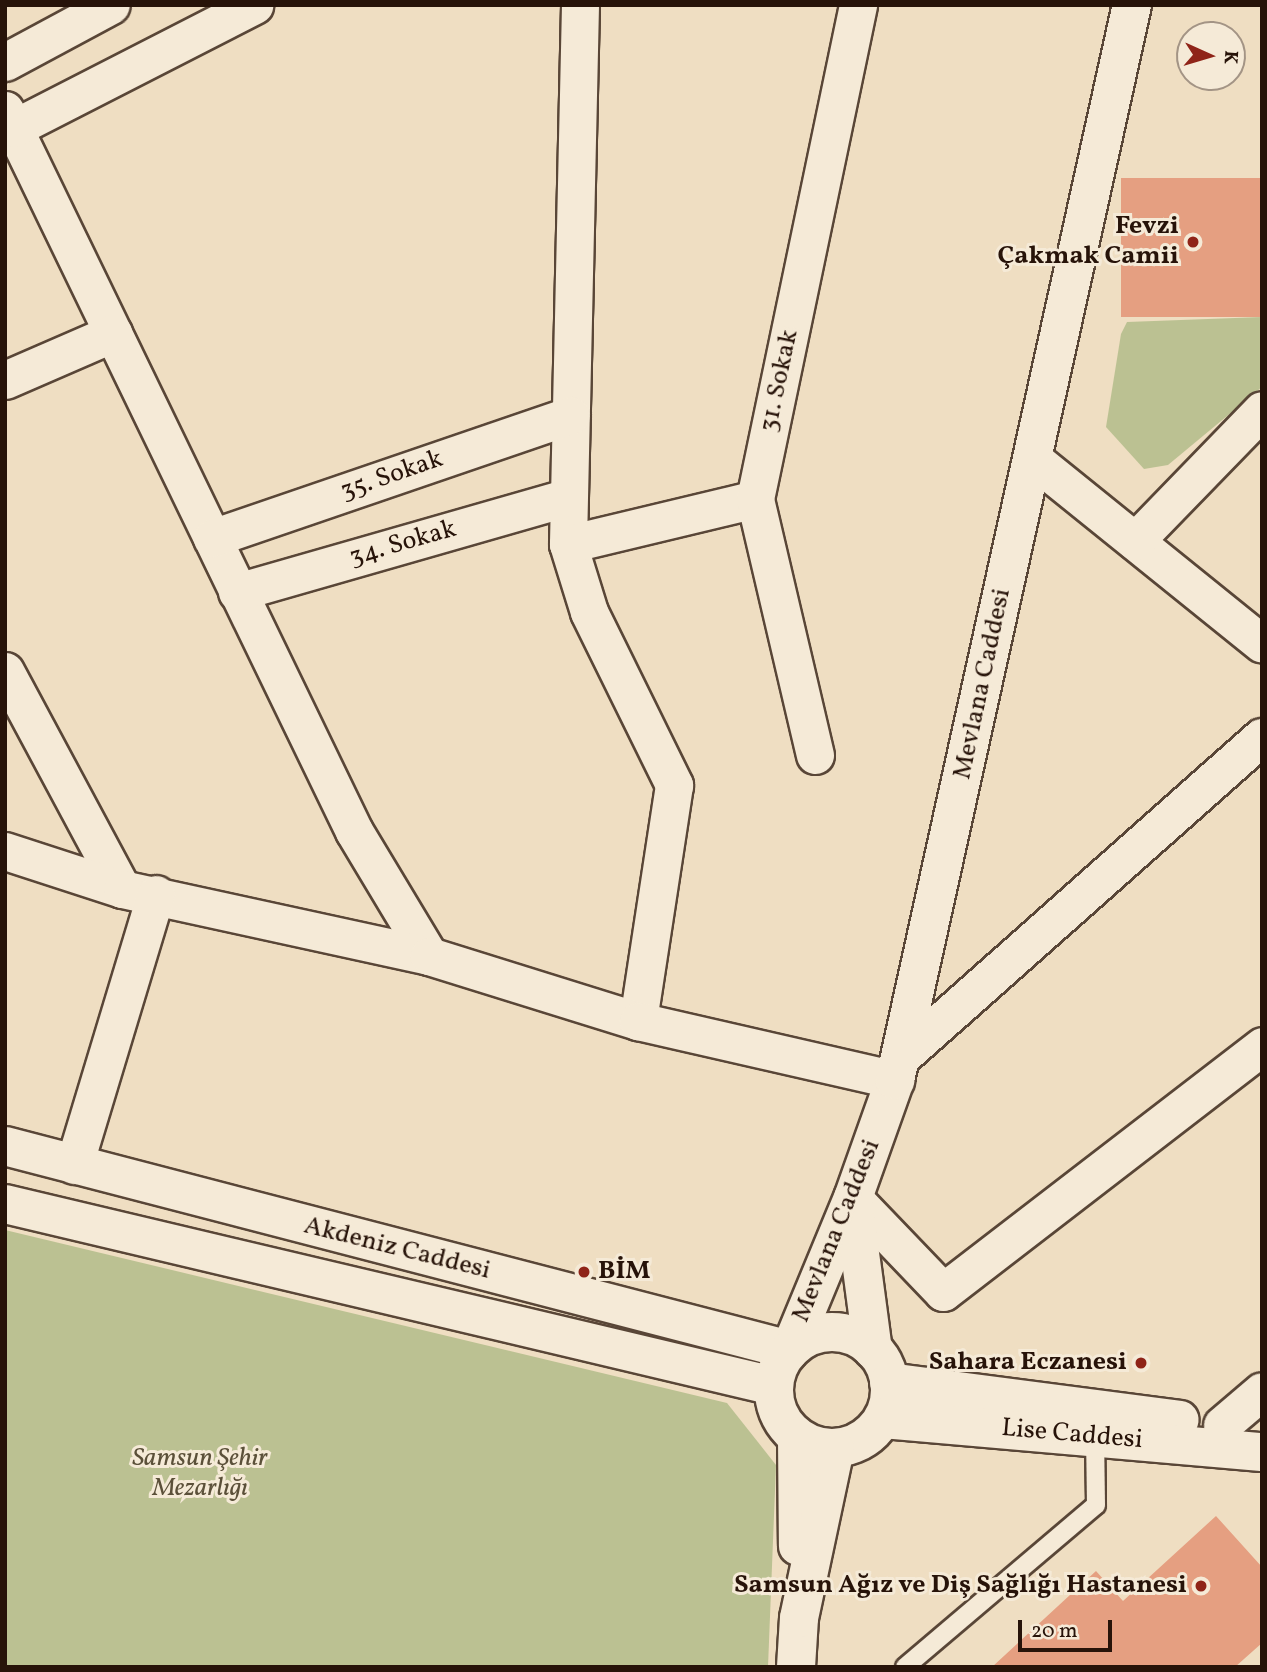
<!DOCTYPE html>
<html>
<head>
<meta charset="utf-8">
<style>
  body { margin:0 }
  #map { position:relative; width:1267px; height:1672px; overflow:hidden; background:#efdec2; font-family:Vollkorn,serif }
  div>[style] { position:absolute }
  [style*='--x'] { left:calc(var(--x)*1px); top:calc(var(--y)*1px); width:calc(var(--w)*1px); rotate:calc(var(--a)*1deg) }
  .green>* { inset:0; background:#bbc192 }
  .building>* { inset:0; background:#e59f81; transform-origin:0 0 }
  .roads { filter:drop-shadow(2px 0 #594637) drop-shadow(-2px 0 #594637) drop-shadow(0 2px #594637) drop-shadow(0 -2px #594637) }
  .service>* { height:18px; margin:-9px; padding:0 9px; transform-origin:9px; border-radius:9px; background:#f5ead7 }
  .minor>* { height:37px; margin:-18.5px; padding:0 18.5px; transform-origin:18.5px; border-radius:18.5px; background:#f5ead7 }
  .secondary>* { height:38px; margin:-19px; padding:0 19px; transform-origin:19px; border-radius:19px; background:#f5ead7 }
  .secondary>.ring { margin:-19px; padding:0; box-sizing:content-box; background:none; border:38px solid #f5ead7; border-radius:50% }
  .dots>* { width:19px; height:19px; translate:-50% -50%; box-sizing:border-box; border:4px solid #f5ead7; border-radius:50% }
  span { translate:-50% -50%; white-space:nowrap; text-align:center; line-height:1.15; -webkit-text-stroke:6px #f5ead7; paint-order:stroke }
  .poi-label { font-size:26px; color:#271309; font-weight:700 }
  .right { translate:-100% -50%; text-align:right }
  .left { translate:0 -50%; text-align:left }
  .street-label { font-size:26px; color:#271309 }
  .park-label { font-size:26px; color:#5b5039; font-style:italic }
  .frame { position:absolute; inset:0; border:7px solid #271309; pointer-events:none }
  .north { position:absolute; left:1176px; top:21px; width:70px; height:70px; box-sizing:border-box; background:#f5ead7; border:2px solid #a39485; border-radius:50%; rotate:94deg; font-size:19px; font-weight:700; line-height:28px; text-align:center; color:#271309 }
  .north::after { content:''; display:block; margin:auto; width:24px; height:32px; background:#8f2418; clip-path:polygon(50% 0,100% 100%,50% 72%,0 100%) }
  .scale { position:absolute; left:1018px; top:1620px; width:94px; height:32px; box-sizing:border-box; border:4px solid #271309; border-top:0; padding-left:9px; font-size:21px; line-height:24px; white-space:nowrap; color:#271309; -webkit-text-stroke:5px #f5ead7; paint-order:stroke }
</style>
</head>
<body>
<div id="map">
  <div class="green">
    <div style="clip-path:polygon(1262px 317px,1262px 387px,1168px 465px,1144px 469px,1106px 427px,1121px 334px,1127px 322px)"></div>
    <div style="clip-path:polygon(5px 1230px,727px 1403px,776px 1465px,768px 1667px,5px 1667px)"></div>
  </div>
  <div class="building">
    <div style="left:1262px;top:178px;width:139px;height:141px;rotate:90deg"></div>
    <div style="clip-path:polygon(1216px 1516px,1262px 1567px,1262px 1643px,1235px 1667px,992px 1667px,1096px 1571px,1123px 1601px)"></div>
  </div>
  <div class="roads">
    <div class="service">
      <div style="--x:905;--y:1667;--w:250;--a:-40.3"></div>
      <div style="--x:1096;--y:1505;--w:68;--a:-90.8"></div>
    </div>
    <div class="minor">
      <div style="--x:580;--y:5;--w:539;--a:91.28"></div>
      <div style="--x:568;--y:544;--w:71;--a:72.8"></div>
      <div style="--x:589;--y:612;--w:193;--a:63.8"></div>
      <div style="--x:674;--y:785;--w:239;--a:98.7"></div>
      <div style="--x:5;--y:62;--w:120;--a:-28.3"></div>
      <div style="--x:5;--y:110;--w:801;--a:64.17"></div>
      <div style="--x:354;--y:831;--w:146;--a:59"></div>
      <div style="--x:14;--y:128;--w:270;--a:-27.1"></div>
      <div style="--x:5;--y:380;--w:118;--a:-23.5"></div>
      <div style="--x:1033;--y:459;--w:294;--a:38.9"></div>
      <div style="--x:212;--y:538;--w:379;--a:-18.9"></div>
      <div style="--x:1135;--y:541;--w:182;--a:-45.9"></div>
      <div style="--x:568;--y:544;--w:192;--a:-13.5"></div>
      <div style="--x:237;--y:592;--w:344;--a:-16"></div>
      <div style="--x:5;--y:671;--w:247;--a:61.8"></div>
      <div style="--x:815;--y:755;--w:263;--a:-103.2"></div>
      <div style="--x:755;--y:499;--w:505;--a:-78.22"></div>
      <div style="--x:5;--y:851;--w:123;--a:18"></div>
      <div style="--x:122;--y:889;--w:314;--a:12.3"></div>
      <div style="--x:429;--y:956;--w:219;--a:17.3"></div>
      <div style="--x:638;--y:1021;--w:264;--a:12.9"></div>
      <div style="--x:901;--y:1057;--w:482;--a:-41.6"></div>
      <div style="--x:74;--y:1165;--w:283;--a:-73.2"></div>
      <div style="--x:853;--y:1198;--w:130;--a:46.2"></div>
      <div style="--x:943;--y:1292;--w:403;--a:-37.6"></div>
      <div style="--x:1222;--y:1425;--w:52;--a:-40.4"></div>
    </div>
    <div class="secondary">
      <div style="--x:5;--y:1146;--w:811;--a:14.57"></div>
      <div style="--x:790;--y:1350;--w:165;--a:-67.5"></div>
      <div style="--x:853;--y:1198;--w:125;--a:-70.4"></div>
      <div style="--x:895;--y:1080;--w:1101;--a:-77.57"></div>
      <div style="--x:853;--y:1201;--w:150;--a:82.4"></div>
      <div style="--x:5;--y:1204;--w:790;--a:13.32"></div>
      <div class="ring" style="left:774px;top:1332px;width:78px;height:78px"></div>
      <div style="--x:889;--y:1382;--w:293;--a:7.4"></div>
      <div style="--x:883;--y:1419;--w:380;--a:5"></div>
      <div style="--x:797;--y:1438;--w:108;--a:89.5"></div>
      <div style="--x:796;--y:1667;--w:49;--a:-86.5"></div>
      <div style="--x:799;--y:1618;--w:173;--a:-78"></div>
    </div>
  </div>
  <div class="dots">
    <div style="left:1193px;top:242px;background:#8f2418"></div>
    <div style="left:584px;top:1272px;background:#8f2418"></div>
    <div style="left:1141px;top:1363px;background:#8f2418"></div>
    <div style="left:1201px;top:1586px;background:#8f2418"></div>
  </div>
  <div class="poi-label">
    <span class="right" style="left:1179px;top:242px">Fevzi<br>Çakmak Camii</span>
    <span class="left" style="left:598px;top:1272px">BİM</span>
    <span class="right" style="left:1127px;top:1363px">Sahara Eczanesi</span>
    <span class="right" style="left:1187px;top:1586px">Samsun Ağız ve Diş Sağlığı Hastanesi</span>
  </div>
  <div class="street-label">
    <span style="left:780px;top:381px;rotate:-78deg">31. Sokak</span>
    <span style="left:392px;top:476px;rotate:-19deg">35. Sokak</span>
    <span style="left:403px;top:544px;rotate:-16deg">34. Sokak</span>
    <span style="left:983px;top:684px;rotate:-78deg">Mevlana Caddesi</span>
    <span style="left:837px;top:1231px;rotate:-68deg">Mevlana Caddesi</span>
    <span style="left:397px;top:1249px;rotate:14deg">Akdeniz Caddesi</span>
    <span style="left:1072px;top:1435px;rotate:5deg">Lise Caddesi</span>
  </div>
  <div class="park-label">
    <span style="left:200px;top:1474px">Samsun Şehir<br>Mezarlığı</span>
  </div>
  <div class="frame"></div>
  <div class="north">K</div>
  <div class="scale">20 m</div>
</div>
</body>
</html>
